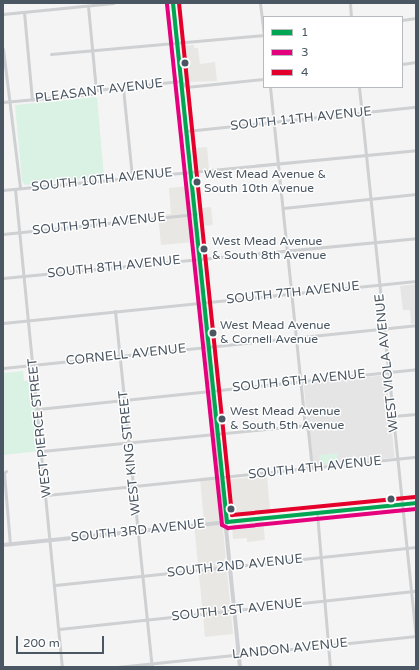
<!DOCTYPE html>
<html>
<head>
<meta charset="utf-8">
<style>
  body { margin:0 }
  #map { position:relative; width:419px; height:670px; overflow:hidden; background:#f4f4f4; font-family:"Varela Round",sans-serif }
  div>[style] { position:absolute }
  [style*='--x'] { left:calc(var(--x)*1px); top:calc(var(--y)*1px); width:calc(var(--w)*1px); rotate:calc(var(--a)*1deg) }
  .commercial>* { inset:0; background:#e8e7e3; transform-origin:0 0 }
  .education>* { inset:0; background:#e6e5e6; transform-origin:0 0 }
  .green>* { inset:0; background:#d9f2e3; transform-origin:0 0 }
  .street>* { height:3px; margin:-1.5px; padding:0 1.5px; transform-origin:1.5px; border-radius:1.5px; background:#ced0d2 }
  .secondary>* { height:4px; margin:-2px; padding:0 2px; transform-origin:2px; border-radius:2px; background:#ced0d4 }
  .bus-1>* { height:4px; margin:-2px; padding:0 2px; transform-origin:2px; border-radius:2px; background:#00a651 }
  .bus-2>* { height:4px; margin:-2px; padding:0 2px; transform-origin:2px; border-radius:2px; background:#e5007d }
  .bus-3>* { height:4px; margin:-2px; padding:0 2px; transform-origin:2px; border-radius:2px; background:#e4002b }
  .dots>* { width:11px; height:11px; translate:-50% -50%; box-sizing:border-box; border:2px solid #fff; border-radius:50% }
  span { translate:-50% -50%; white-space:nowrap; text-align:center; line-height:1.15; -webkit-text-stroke:3px #fff; paint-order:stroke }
  .bus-label { font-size:12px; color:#4a5661 }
  .left { translate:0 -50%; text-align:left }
  .street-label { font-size:13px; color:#4a5661 }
  .frame { position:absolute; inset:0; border:4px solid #4a5661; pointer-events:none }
  .legend { position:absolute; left:263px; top:16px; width:140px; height:72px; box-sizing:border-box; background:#fff; border:1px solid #b7bbc0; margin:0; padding:5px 7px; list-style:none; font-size:12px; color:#4a5661 }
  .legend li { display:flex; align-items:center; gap:8px; height:20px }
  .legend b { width:20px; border:1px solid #b7bbc0 }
  .scale { position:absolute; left:16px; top:636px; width:88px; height:18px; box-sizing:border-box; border:2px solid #4a5661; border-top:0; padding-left:5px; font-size:12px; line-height:14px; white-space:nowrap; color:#4a5661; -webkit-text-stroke:3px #fff; paint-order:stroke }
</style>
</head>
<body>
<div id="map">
  <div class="commercial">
    <div style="clip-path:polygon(194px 45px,194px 48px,198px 48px,200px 64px,215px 62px,217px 81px,185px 82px,181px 46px)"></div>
    <div style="left:207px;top:147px;width:22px;height:15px;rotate:85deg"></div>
    <div style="clip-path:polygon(189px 186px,195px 242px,161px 245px,158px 216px,171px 214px,169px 188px)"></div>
    <div style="left:211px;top:207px;width:18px;height:12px;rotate:84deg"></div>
    <div style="clip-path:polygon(218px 476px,233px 634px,205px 637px,194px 523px,204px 522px,200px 478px)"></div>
    <div style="left:267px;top:476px;width:38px;height:39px;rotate:85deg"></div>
    <div style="clip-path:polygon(263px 521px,265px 540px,247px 542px,247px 538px,233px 539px,232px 527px,234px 524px)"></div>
  </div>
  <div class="education">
    <div style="clip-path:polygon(416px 284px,416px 323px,411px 324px,410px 310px,403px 310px,400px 286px)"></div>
    <div style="left:386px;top:375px;width:83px;height:83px;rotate:84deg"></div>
  </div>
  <div class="green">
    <div style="clip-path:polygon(97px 97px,104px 177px,25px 185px,22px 181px,15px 105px)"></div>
    <div style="clip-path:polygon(23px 371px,24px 381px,34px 380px,40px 451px,3px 455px,3px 373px)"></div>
    <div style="left:337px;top:453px;width:10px;height:18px;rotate:84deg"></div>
  </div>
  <div class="street">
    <div style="--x:260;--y:3;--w:33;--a:83"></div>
    <div style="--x:350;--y:3;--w:14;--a:86"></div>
    <div style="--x:88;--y:6;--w:84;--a:84.6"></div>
    <div style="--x:24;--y:12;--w:88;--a:84.8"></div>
    <div style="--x:3;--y:14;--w:111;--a:-5.7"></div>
    <div style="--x:402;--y:20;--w:14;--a:-8"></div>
    <div style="--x:3;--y:49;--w:140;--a:83"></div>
    <div style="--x:51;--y:54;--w:214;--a:-5.1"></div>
    <div style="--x:402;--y:64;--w:14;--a:-8"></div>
    <div style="--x:270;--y:87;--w:333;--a:84.1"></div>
    <div style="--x:304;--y:418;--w:14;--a:73"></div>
    <div style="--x:308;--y:431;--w:37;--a:84"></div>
    <div style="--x:359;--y:87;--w:555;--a:84.1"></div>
    <div style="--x:123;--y:88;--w:88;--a:84.2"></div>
    <div style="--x:3;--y:102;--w:88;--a:-5.2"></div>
    <div style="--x:91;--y:94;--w:6;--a:-39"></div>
    <div style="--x:96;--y:90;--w:85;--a:-6"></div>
    <div style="--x:181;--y:81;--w:8;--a:50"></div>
    <div style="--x:186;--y:87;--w:78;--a:-5.9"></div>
    <div style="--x:186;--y:131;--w:231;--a:-6"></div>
    <div style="--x:15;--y:189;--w:480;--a:84.4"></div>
    <div style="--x:3;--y:190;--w:415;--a:-5.5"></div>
    <div style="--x:283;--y:208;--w:134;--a:-6"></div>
    <div style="--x:3;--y:234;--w:194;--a:-5.9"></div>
    <div style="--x:3;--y:278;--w:415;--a:-5.5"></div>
    <div style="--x:115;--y:311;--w:358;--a:84.1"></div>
    <div style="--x:3;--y:323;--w:415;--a:-5.8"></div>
    <div style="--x:3;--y:368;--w:415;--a:-5.9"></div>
    <div style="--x:38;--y:409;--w:380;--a:-6"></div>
    <div style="--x:393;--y:416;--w:23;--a:-5"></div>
    <div style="--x:42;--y:451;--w:265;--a:-5.6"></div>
    <div style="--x:6;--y:471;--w:3;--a:135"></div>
    <div style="--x:4;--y:473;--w:71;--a:85.2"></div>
    <div style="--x:47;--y:495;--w:371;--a:-5.9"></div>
    <div style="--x:317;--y:513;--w:155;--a:85.2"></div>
    <div style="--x:55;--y:585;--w:363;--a:-6"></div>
    <div style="--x:59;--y:629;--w:359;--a:-6.1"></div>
    <div style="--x:117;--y:667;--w:301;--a:-5.9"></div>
  </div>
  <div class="secondary">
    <div style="--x:173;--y:3;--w:667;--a:84.24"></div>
    <div style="--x:3;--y:545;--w:415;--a:-5.8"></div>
  </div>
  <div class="bus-1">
    <div style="--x:173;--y:3;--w:522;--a:84.06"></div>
    <div style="--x:227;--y:522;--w:190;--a:-5.7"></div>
  </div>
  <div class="bus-2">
    <div style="--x:167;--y:4;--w:524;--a:83.97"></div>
    <div style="--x:222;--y:525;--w:7;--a:27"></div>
    <div style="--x:228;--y:528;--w:189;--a:-5.8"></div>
  </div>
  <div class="bus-3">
    <div style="--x:179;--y:3;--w:515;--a:84.09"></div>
    <div style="--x:232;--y:515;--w:184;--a:-5.6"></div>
  </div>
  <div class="dots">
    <div style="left:185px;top:63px;background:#4a5661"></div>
    <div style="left:197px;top:182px;background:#4a5661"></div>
    <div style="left:204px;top:249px;background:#4a5661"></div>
    <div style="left:213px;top:333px;background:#4a5661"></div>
    <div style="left:222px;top:419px;background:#4a5661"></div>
    <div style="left:391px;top:499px;background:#4a5661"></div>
    <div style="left:231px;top:509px;background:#4a5661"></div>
  </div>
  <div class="bus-label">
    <span class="left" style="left:204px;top:182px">West Mead Avenue &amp;<br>South 10th Avenue</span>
    <span class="left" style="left:212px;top:249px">West Mead Avenue<br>&amp; South 8th Avenue</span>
    <span class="left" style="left:220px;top:333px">West Mead Avenue<br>&amp; Cornell Avenue</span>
    <span class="left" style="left:230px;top:419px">West Mead Avenue<br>&amp; South 5th Avenue</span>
  </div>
  <div class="street-label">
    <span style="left:99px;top:91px;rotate:-7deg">PLEASANT AVENUE</span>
    <span style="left:301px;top:119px;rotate:-6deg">SOUTH 11TH AVENUE</span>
    <span style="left:102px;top:180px;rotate:-6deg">SOUTH 10TH AVENUE</span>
    <span style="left:99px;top:224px;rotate:-6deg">SOUTH 9TH AVENUE</span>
    <span style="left:114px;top:267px;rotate:-6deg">SOUTH 8TH AVENUE</span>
    <span style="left:293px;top:293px;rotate:-6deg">SOUTH 7TH AVENUE</span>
    <span style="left:126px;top:355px;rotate:-6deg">CORNELL AVENUE</span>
    <span style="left:387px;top:363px;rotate:-96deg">WEST VIOLA AVENUE</span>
    <span style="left:299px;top:381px;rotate:-6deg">SOUTH 6TH AVENUE</span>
    <span style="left:40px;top:428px;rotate:-96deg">WEST PIERCE STREET</span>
    <span style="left:130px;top:453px;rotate:-96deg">WEST KING STREET</span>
    <span style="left:315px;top:468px;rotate:-6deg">SOUTH 4TH AVENUE</span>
    <span style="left:138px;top:531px;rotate:-6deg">SOUTH 3RD AVENUE</span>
    <span style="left:235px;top:566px;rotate:-6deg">SOUTH 2ND AVENUE</span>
    <span style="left:237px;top:610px;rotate:-6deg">SOUTH 1ST AVENUE</span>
    <span style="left:290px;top:649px;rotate:-6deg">LANDON AVENUE</span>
  </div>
  <div class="frame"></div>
  <ul class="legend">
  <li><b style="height:5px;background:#00a651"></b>1</li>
  <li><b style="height:5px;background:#e5007d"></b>3</li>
  <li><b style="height:5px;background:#e4002b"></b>4</li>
  </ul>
  <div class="scale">200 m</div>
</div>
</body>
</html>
